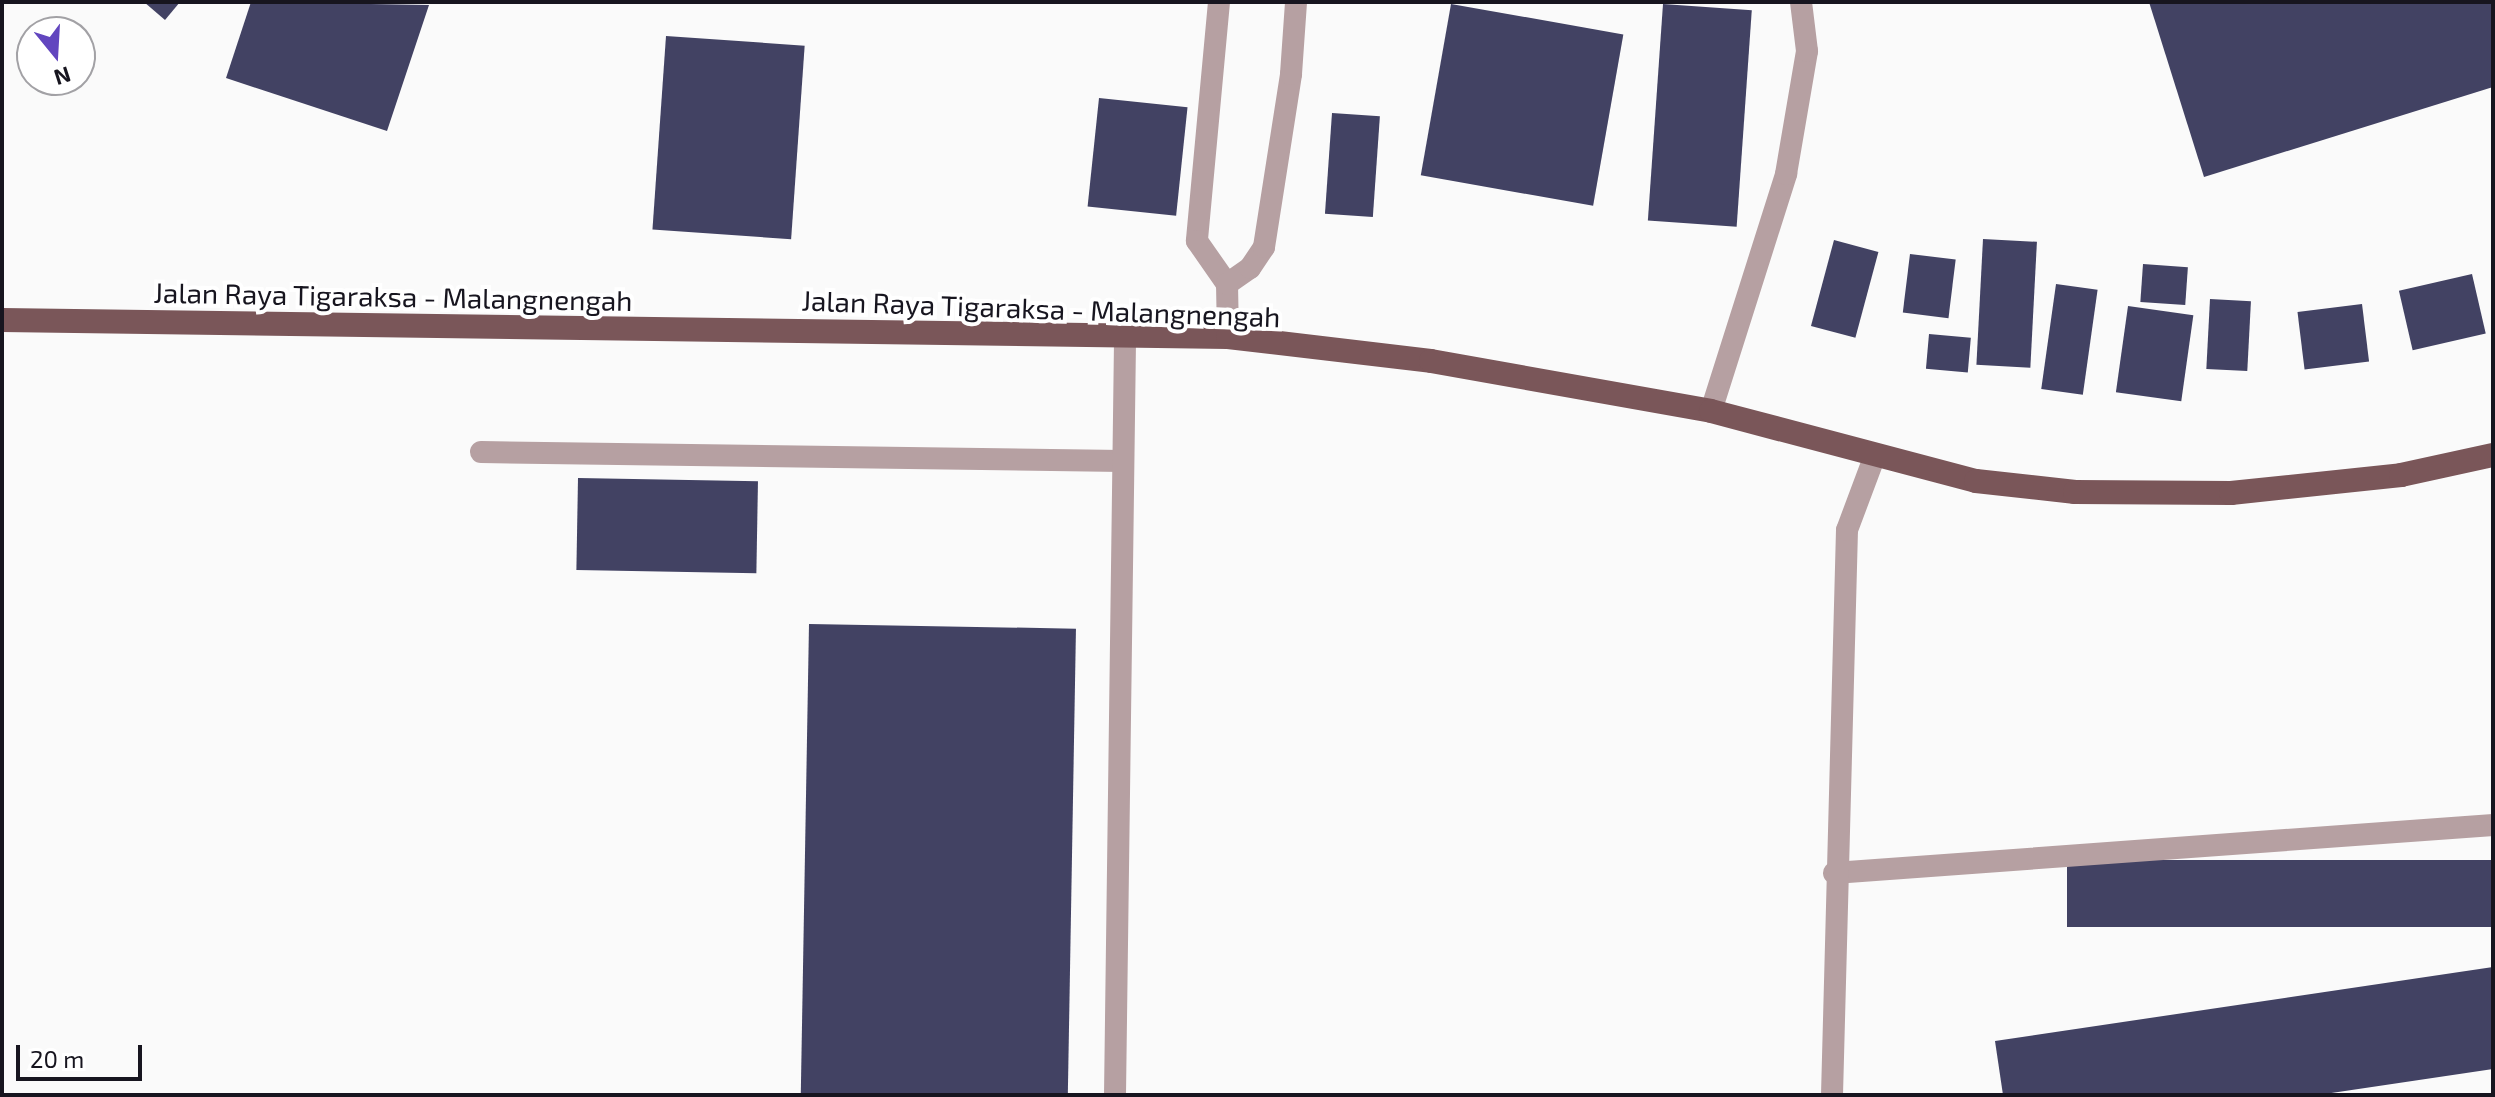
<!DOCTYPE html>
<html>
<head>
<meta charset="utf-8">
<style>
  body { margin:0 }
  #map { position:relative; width:2495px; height:1097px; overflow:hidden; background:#fafafa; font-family:"Exo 2",sans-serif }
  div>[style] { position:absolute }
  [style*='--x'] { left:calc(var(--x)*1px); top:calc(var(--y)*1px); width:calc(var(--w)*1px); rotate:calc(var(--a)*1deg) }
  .building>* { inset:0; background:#424263; transform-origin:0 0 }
  .lane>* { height:22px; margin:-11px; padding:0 11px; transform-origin:11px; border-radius:11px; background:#b6a0a2 }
  .primary>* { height:24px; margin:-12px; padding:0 12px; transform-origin:12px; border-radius:12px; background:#7a5659 }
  span { translate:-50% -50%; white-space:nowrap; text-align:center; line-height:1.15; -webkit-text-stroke:8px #fff; paint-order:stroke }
  .street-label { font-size:28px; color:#17151f }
  .frame { position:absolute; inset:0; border:4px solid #17151f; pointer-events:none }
  .north { position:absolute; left:16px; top:16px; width:80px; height:80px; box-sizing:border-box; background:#fff; border:2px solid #a2a1a5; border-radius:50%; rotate:162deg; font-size:22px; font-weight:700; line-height:32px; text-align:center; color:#17151f }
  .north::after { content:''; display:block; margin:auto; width:28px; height:36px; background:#6246bf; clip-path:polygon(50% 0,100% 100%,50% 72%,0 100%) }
  .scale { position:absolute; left:16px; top:1045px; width:126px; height:36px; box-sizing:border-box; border:4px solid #17151f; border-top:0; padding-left:10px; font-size:24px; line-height:28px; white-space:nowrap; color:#17151f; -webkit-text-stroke:6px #fff; paint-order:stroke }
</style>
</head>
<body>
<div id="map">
  <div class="building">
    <div style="clip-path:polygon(144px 2px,180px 2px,165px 20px)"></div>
    <div style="clip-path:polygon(251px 2px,429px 5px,387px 131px,226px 78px)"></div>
    <div style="clip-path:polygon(2149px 2px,2493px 2px,2493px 87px,2204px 177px)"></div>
    <div style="left:1451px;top:4px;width:175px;height:174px;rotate:10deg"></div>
    <div style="left:1663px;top:4px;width:89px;height:217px;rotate:4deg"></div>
    <div style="left:666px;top:36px;width:139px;height:194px;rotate:4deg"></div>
    <div style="left:1099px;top:98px;width:89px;height:109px;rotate:6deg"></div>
    <div style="left:1332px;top:113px;width:48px;height:101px;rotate:4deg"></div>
    <div style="left:1983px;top:239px;width:54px;height:126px;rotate:3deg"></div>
    <div style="left:1834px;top:240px;width:46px;height:89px;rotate:15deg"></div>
    <div style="left:1910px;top:254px;width:46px;height:59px;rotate:7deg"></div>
    <div style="left:2143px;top:264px;width:45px;height:38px;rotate:4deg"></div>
    <div style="left:2472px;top:274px;width:61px;height:75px;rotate:77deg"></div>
    <div style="left:2056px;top:284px;width:42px;height:106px;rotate:8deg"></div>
    <div style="left:2210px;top:299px;width:41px;height:70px;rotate:3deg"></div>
    <div style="left:2362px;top:304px;width:58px;height:65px;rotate:83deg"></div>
    <div style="left:2128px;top:306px;width:66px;height:87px;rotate:8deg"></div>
    <div style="left:1929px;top:334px;width:42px;height:35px;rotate:5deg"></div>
    <div style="left:578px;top:478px;width:180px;height:92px;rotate:1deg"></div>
    <div style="left:809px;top:624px;width:267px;height:471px;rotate:1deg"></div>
    <div style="left:2493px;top:860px;width:67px;height:426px;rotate:90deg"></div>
    <div style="clip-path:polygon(2493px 967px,2493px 1069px,2318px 1095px,2003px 1095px,1995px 1041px)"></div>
  </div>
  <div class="lane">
    <div style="--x:1219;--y:2;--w:240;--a:95.3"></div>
    <div style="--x:1197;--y:241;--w:52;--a:55.1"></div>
    <div style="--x:1227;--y:284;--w:53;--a:88.9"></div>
    <div style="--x:1227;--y:284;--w:28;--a:-35"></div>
    <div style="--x:1250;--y:268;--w:25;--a:-56"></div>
    <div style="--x:1264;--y:247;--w:175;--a:-81.1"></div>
    <div style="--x:1291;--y:74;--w:72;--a:-86"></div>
    <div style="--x:1711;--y:411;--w:249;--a:-72.4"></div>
    <div style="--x:1786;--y:174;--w:125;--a:-80.3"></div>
    <div style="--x:1807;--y:51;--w:49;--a:-97"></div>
    <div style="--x:481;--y:452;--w:641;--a:0.8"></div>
    <div style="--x:1834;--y:873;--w:661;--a:-4.17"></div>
    <div style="--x:1115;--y:1095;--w:758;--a:-89.24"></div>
    <div style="--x:1832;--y:1095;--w:565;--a:-88.48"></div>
    <div style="--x:1847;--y:530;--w:80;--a:-69.5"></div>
  </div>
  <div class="primary">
    <div style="--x:2;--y:320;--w:1226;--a:0.79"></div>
    <div style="--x:1228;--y:337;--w:204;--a:6.7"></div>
    <div style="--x:1431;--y:361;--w:284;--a:10.1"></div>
    <div style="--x:1711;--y:411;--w:274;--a:14.8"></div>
    <div style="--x:1976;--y:481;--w:100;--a:6.3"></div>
    <div style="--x:2075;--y:492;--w:156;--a:0.4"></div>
    <div style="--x:2231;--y:493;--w:171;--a:-6"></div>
    <div style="--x:2401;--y:475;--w:94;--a:-12.3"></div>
  </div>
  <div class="street-label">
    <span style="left:393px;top:296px;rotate:1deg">Jalan Raya Tigaraksa - Malangnengah</span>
    <span style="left:1041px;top:308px;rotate:2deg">Jalan Raya Tigaraksa - Malangnengah</span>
  </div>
  <div class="frame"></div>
  <div class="north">N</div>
  <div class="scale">20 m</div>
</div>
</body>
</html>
